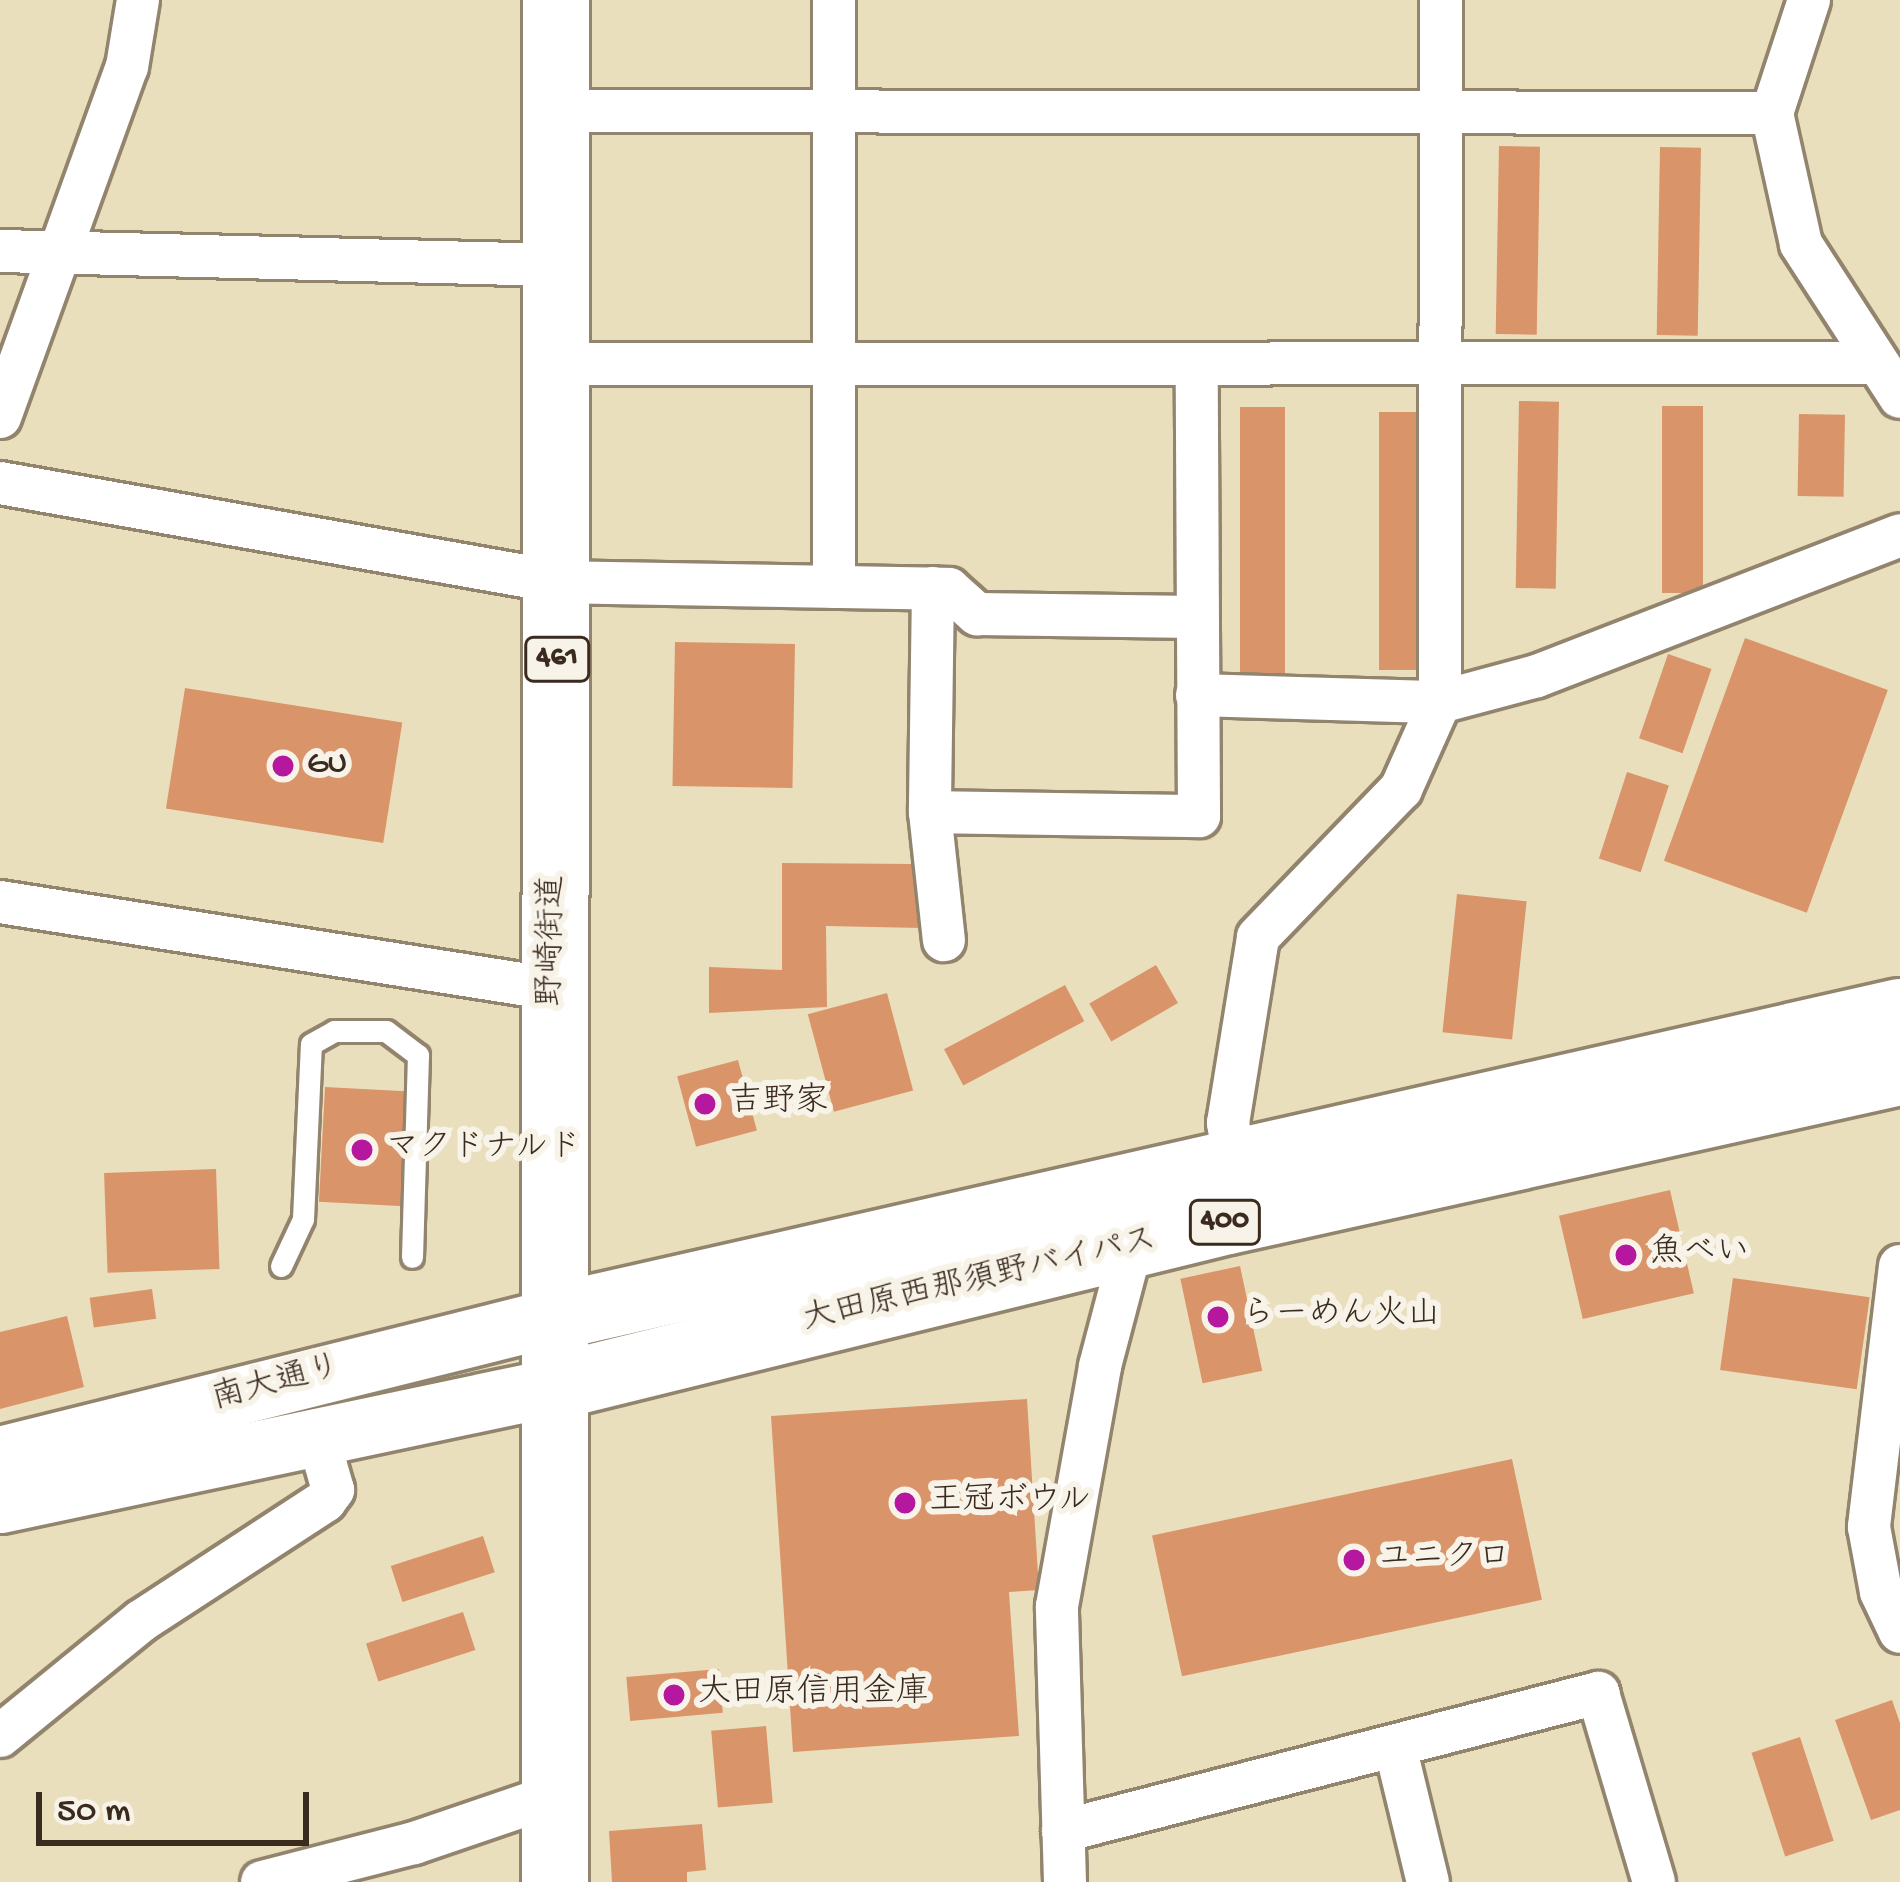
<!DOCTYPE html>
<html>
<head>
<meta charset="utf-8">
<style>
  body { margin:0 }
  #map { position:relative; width:1900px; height:1882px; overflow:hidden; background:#eadfbc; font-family:"Gochi Hand","Klee One",sans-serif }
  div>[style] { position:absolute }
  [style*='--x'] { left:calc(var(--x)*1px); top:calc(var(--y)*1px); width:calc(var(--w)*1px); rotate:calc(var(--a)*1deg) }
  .building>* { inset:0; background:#da946a; transform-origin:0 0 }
  .roads { filter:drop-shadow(3px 0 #92846d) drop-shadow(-3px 0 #92846d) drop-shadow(0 3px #92846d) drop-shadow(0 -3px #92846d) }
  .lane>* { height:21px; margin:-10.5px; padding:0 10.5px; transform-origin:10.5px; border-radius:10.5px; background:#fff }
  .street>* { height:42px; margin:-21px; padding:0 21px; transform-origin:21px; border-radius:21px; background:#fff }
  .secondary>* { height:57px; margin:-28.5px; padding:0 28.5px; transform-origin:28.5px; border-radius:28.5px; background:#fff }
  .highway>* { height:66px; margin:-33px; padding:0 33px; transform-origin:33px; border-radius:33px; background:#fff }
  .dots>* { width:33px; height:33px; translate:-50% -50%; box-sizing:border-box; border:6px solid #f7f3e8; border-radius:50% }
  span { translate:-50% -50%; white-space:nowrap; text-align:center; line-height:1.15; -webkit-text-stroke:12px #f7f3e8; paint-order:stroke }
  .shield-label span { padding:3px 9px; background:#f7f3e8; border:3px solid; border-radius:9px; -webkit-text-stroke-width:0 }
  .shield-label { font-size:30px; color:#3b2a1e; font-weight:700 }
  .poi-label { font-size:33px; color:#3b2a1e }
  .left { translate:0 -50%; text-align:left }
  .street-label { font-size:33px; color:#3b2a1e }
  .scale { position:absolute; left:36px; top:1792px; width:273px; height:54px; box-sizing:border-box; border:6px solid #3b2a1e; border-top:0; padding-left:15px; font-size:36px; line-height:42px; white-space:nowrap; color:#3b2a1e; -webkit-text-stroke:9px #f7f3e8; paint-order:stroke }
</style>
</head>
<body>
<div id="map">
  <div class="building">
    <div style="left:1499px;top:146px;width:41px;height:188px;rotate:1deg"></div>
    <div style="left:1660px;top:147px;width:41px;height:188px;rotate:1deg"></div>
    <div style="left:1519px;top:401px;width:40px;height:187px;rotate:1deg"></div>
    <div style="left:1662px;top:406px;width:41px;height:187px"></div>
    <div style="left:1240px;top:407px;width:45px;height:268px"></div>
    <div style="left:1420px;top:412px;width:258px;height:41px;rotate:90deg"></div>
    <div style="left:1799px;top:414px;width:46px;height:82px;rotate:1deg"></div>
    <div style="left:1745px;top:638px;width:152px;height:237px;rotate:20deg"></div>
    <div style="left:675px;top:642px;width:120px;height:144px;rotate:1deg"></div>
    <div style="left:1668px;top:654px;width:46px;height:89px;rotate:19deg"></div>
    <div style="left:185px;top:688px;width:220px;height:122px;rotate:9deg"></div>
    <div style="left:1627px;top:772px;width:44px;height:91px;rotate:18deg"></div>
    <div style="clip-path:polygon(782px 863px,915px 864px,921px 928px,826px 926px,827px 1007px,709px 1013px,709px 967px,782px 970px)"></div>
    <div style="left:1457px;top:894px;width:70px;height:139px;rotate:6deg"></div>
    <div style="left:1156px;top:965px;width:44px;height:77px;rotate:60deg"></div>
    <div style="left:1065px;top:985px;width:41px;height:137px;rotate:62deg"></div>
    <div style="left:887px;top:993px;width:101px;height:82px;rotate:75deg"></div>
    <div style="left:738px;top:1060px;width:73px;height:63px;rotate:75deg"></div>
    <div style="left:325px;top:1087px;width:85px;height:115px;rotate:3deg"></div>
    <div style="left:216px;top:1169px;width:100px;height:112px;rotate:88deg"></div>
    <div style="left:1670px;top:1190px;width:106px;height:114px;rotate:77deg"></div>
    <div style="left:1240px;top:1266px;width:107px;height:61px;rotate:78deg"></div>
    <div style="left:1733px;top:1278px;width:138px;height:93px;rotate:8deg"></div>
    <div style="left:152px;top:1289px;width:30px;height:63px;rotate:82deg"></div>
    <div style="clip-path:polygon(67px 1316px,84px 1387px,0 1409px,0 1332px)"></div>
    <div style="clip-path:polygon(1027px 1399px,1039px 1590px,1009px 1592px,1019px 1736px,793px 1752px,771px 1416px)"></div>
    <div style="left:1512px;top:1459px;width:144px;height:368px;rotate:78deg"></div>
    <div style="left:483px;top:1536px;width:38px;height:97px;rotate:72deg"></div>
    <div style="left:463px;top:1612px;width:40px;height:102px;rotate:72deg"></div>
    <div style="left:719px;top:1669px;width:44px;height:93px;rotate:85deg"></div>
    <div style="clip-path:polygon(1892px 1700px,1900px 1723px,1900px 1810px,1871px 1820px,1835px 1720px)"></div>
    <div style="left:766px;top:1726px;width:77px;height:55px;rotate:85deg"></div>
    <div style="left:1800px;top:1737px;width:109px;height:51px;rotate:72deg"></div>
    <div style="clip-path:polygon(702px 1824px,706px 1870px,687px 1872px,687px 1882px,612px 1882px,609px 1831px)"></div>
  </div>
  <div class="roads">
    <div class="lane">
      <div style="--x:281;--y:1266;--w:52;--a:-64.9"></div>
      <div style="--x:303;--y:1219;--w:175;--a:-87.4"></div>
      <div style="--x:311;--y:1044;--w:26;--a:-29"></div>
      <div style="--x:334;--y:1031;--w:52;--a:0"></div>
      <div style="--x:386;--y:1031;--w:40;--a:37"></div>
      <div style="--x:418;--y:1055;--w:202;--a:91.7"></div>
    </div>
    <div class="street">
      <div style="--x:834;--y:0;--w:587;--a:90"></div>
      <div style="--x:1809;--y:0;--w:119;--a:108.1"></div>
      <div style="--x:1772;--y:113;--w:134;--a:77.5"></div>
      <div style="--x:1801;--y:244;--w:182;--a:57.1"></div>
      <div style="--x:556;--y:111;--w:1216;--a:0.09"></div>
      <div style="--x:0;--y:251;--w:558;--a:1.44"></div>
      <div style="--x:558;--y:364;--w:1316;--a:-0.04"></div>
      <div style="--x:0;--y:417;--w:372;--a:-70.1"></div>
      <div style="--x:127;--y:67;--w:68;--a:-80.7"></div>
      <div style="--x:0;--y:483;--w:567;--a:10.06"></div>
      <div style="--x:558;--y:582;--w:391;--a:1"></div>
      <div style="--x:949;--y:589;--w:38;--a:42"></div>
      <div style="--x:977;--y:614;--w:219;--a:0.8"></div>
      <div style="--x:933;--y:588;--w:224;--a:90.8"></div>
      <div style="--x:930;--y:812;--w:129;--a:83.8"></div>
      <div style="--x:1197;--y:695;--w:243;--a:1.7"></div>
      <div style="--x:1440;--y:702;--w:100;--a:-15"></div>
      <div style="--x:1537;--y:676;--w:389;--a:-21.2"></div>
      <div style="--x:930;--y:812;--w:269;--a:0.9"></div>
      <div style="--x:1199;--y:816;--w:448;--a:-90.3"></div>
      <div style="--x:0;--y:902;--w:560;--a:8.94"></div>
      <div style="--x:1235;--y:1164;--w:42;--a:-99.7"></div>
      <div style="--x:1228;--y:1123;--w:188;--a:-80.8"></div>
      <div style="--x:1258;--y:937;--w:206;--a:-46"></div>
      <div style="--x:1401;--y:789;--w:95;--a:-65.9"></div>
      <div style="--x:1440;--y:702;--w:702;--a:-89.92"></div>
      <div style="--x:1900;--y:1266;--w:263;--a:96.8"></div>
      <div style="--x:1869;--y:1527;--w:66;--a:79.5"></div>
      <div style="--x:1881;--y:1592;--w:44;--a:64.6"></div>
      <div style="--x:0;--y:1736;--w:182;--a:-39.2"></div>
      <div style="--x:141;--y:1621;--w:220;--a:-33.1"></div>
      <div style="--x:325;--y:1501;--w:14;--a:-54"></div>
      <div style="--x:333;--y:1490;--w:58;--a:-105.9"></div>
      <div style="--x:1395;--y:1746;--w:140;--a:76.4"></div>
      <div style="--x:1063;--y:1831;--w:553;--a:-14.46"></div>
      <div style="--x:1598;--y:1693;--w:197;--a:73.5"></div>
      <div style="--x:262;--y:1882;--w:157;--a:-14.4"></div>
      <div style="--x:414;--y:1843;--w:149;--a:-18.8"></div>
      <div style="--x:1065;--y:1882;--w:276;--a:-91.7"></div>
      <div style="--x:1057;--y:1606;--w:244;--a:-79.8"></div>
      <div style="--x:1100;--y:1366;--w:121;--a:-75.2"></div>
    </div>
    <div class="secondary">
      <div style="--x:0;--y:1455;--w:571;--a:-13.99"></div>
      <div style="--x:0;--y:1504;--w:565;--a:-11.95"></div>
    </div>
    <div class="highway">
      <div style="--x:554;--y:1317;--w:1380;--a:-12.77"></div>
      <div style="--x:553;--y:1387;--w:695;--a:-13.82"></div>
      <div style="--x:1228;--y:1221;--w:688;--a:-12.5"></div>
      <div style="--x:555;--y:1882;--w:1882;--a:-89.97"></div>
    </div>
  </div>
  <div class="dots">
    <div style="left:283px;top:766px;background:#b5179e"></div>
    <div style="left:705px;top:1104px;background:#b5179e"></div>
    <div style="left:362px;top:1150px;background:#b5179e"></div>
    <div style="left:1626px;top:1255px;background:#b5179e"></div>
    <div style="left:1218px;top:1317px;background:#b5179e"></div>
    <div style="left:905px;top:1503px;background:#b5179e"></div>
    <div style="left:1354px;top:1560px;background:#b5179e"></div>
    <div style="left:674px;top:1695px;background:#b5179e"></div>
  </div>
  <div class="shield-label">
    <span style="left:557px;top:659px">461</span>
    <span style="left:1225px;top:1222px">400</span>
  </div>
  <div class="poi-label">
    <span class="left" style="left:307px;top:766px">GU</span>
    <span class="left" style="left:729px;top:1104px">吉野家</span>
    <span class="left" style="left:386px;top:1150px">マクドナルド</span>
    <span class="left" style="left:1650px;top:1255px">魚べい</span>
    <span class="left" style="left:1242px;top:1317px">らーめん火山</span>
    <span class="left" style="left:929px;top:1503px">王冠ボウル</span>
    <span class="left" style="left:1378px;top:1560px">ユニクロ</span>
    <span class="left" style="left:698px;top:1695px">大田原信用金庫</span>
  </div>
  <div class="street-label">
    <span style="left:554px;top:941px;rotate:-89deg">野崎街道</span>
    <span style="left:980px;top:1282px;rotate:-13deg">大田原西那須野バイパス</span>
    <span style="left:277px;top:1385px;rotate:-15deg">南大通り</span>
  </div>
  <div class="scale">50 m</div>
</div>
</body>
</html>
